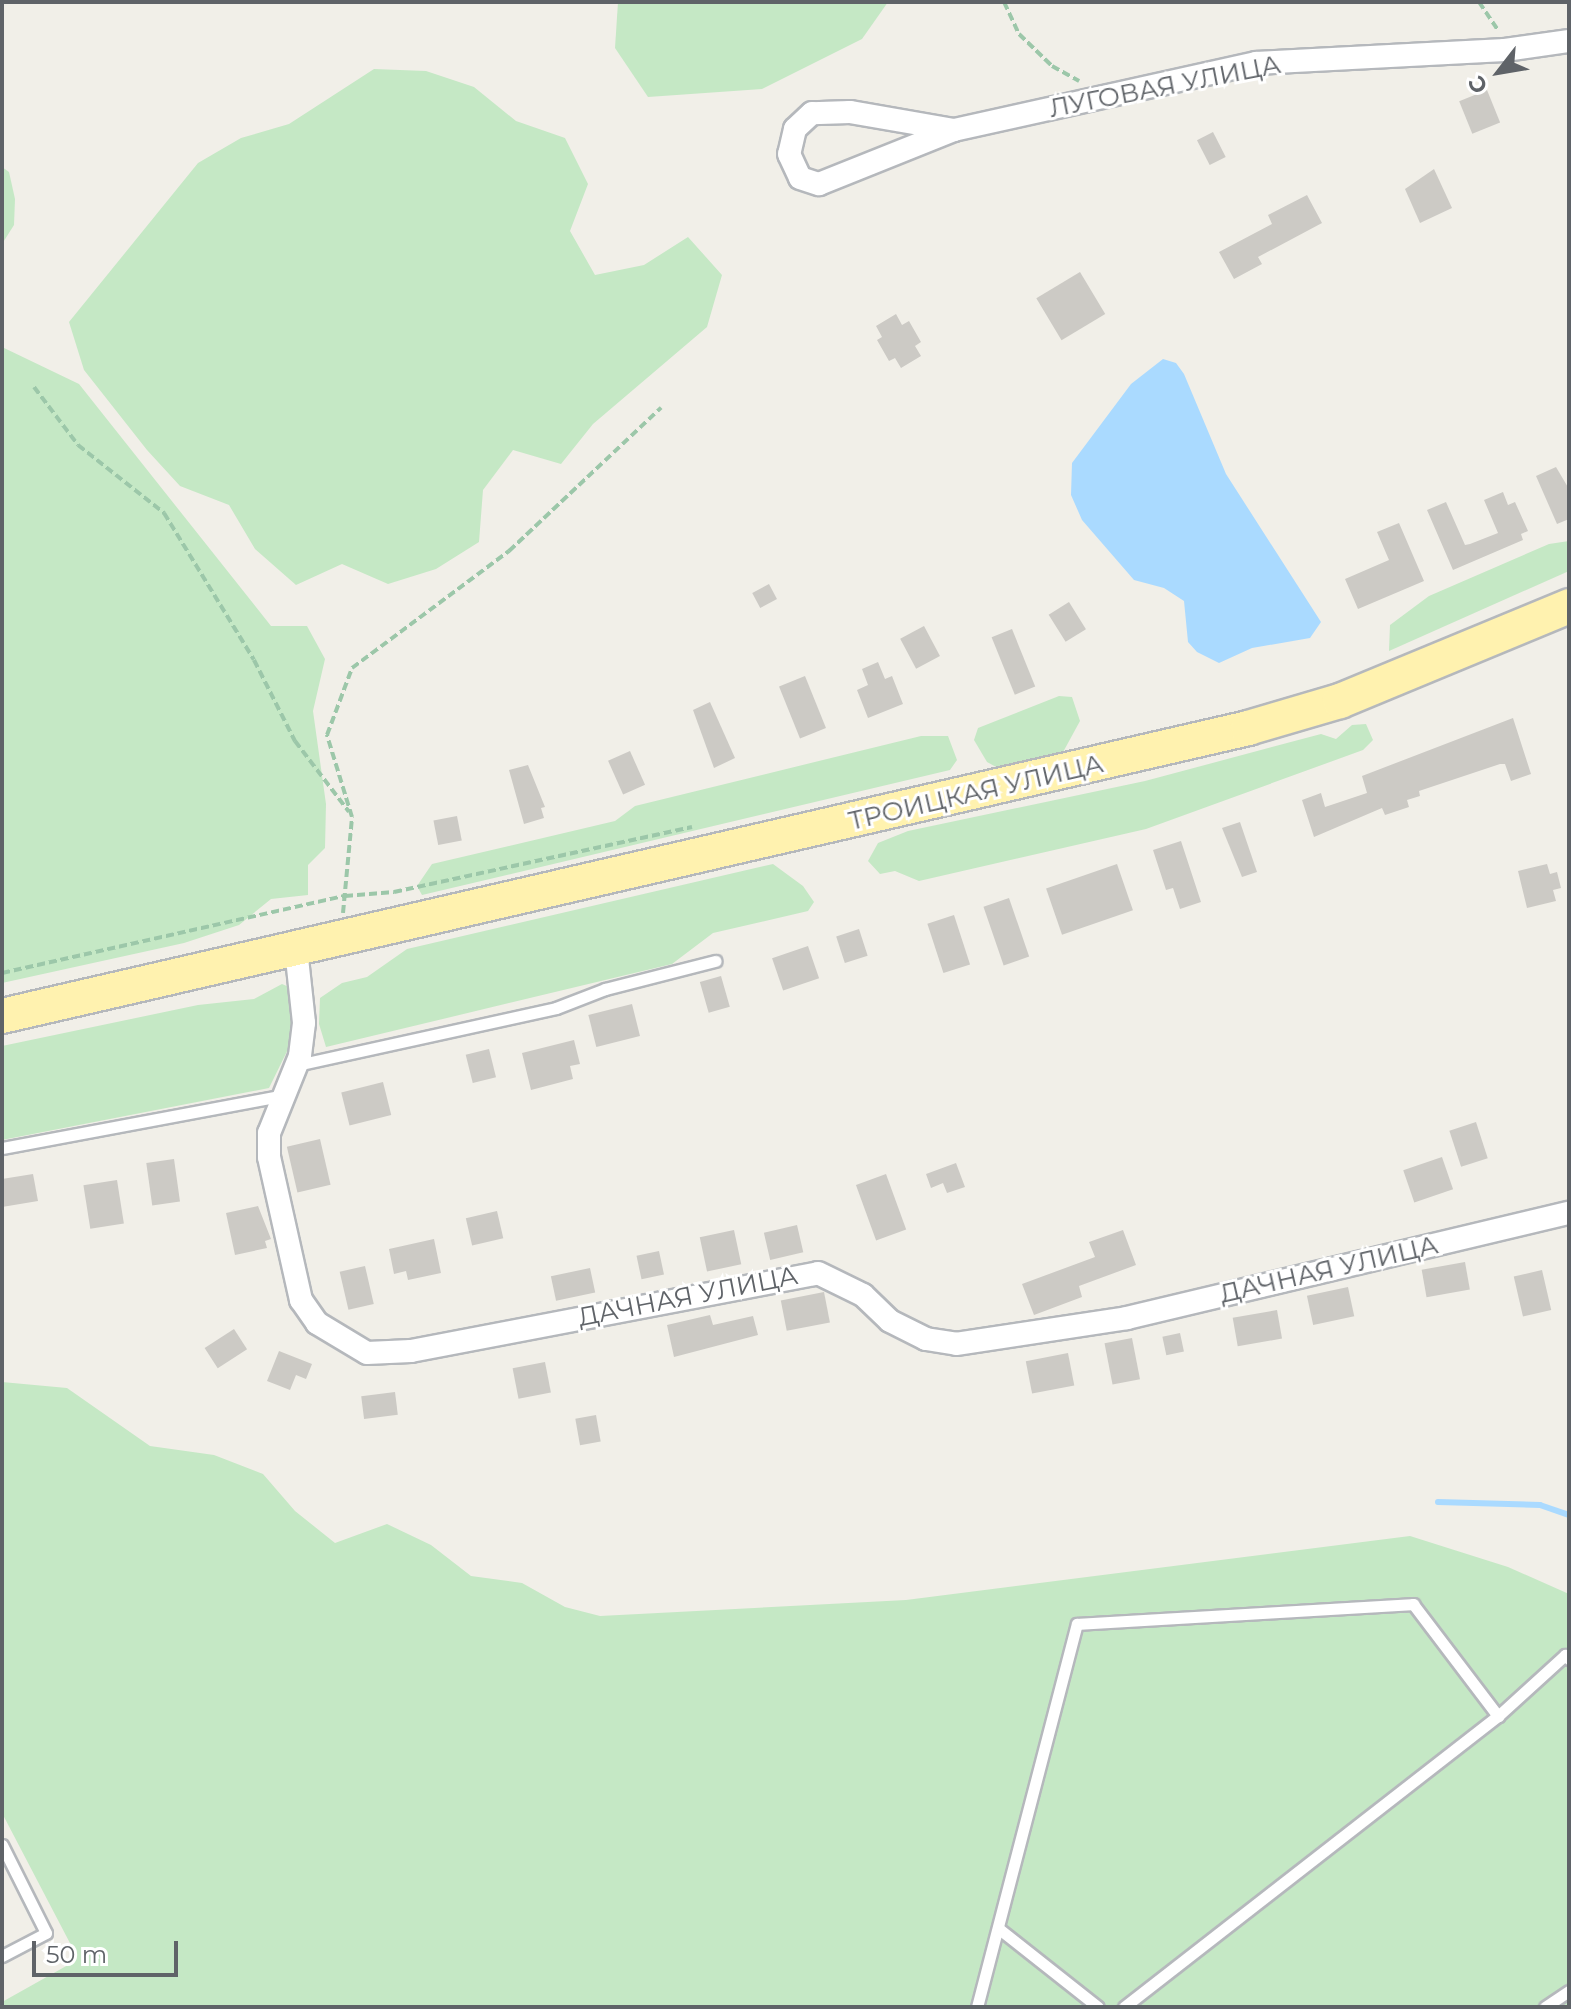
<!DOCTYPE html>
<html>
<head>
<meta charset="utf-8">
<style>
  body { margin:0 }
  #map { position:relative; width:1571px; height:2009px; overflow:hidden; background:#f1efe8; font-family:Montserrat,sans-serif }
  div>[style] { position:absolute }
  [style*='--x'] { left:calc(var(--x)*1px); top:calc(var(--y)*1px); width:calc(var(--w)*1px); rotate:calc(var(--a)*1deg) }
  .green>* { inset:0; background:#c5e8c5 }
  .water>* { inset:0; background:#aadaff }
  .stream>* { height:6px; margin:-3px; padding:0 3px; transform-origin:3px; border-radius:3px; background:#aadaff }
  .building>* { inset:0; background:#cccac5; transform-origin:0 0 }
  .path>* { height:4px; margin-top:-2px; transform-origin:0; background:repeating-linear-gradient(90deg,#9cc7a9 0 8px,transparent 0 12px) }
  .roads { filter:drop-shadow(2px 0 #b5b8bc) drop-shadow(-2px 0 #b5b8bc) drop-shadow(0 2px #b5b8bc) drop-shadow(0 -2px #b5b8bc) }
  .lane>* { height:11px; margin:-5.5px; padding:0 5.5px; transform-origin:5.5px; border-radius:5.5px; background:#fff }
  .street>* { height:22px; margin:-11px; padding:0 11px; transform-origin:11px; border-radius:11px; background:#fff }
  .primary>* { height:34px; margin:-17px; padding:0 17px; transform-origin:17px; border-radius:17px; background:#fff2af }
  span { translate:-50% -50%; white-space:nowrap; text-align:center; line-height:1.15; -webkit-text-stroke:6px #fff; paint-order:stroke }
  .street-label { font-size:26px; color:#5f6368 }
  .frame { position:absolute; inset:0; border:4px solid #5f6368; pointer-events:none }
  .north { position:absolute; left:1459px; top:32px; width:80px; height:80px; -webkit-text-stroke:6px #fff; paint-order:stroke; rotate:239deg; font-size:22px; font-weight:700; line-height:32px; text-align:center; color:#5f6368 }
  .north::after { content:''; display:block; margin:auto; width:28px; height:36px; background:#5f6368; clip-path:polygon(50% 0,100% 100%,50% 72%,0 100%) }
  .scale { position:absolute; left:32px; top:1941px; width:146px; height:36px; box-sizing:border-box; border:4px solid #5f6368; border-top:0; padding-left:10px; font-size:24px; line-height:28px; white-space:nowrap; color:#5f6368; -webkit-text-stroke:6px #fff; paint-order:stroke }
</style>
</head>
<body>
<div id="map">
  <div class="green">
    <div style="clip-path:polygon(618px 2px,888px 2px,862px 39px,762px 89px,648px 97px,615px 48px)"></div>
    <div style="clip-path:polygon(374px 69px,426px 71px,474px 87px,516px 121px,565px 138px,588px 184px,570px 231px,595px 275px,644px 265px,688px 237px,722px 275px,707px 327px,593px 424px,561px 464px,513px 450px,483px 490px,479px 542px,436px 569px,388px 584px,342px 564px,296px 585px,255px 549px,229px 505px,180px 486px,147px 450px,84px 370px,69px 322px,198px 163px,241px 138px,289px 124px)"></div>
    <div style="clip-path:polygon(2px 167px,9px 172px,15px 199px,14px 225px,2px 244px)"></div>
    <div style="clip-path:polygon(2px 347px,79px 384px,271px 626px,307px 626px,325px 659px,313px 711px,326px 804px,325px 848px,308px 865px,308px 895px,271px 899px,239px 925px,184px 943px,2px 983px)"></div>
    <div style="clip-path:polygon(1569px 541px,1569px 571px,1389px 651px,1390px 625px,1429px 596px,1549px 544px)"></div>
    <div style="clip-path:polygon(1059px 696px,1072px 697px,1080px 721px,1062px 754px,998px 768px,987px 762px,974px 740px,978px 728px)"></div>
    <div style="clip-path:polygon(1366px 724px,1373px 740px,1363px 750px,1146px 829px,919px 881px,895px 871px,880px 874px,868px 861px,878px 843px,908px 831px,1145px 781px,1321px 734px,1336px 739px,1352px 725px)"></div>
    <div style="clip-path:polygon(921px 736px,948px 736px,957px 760px,950px 770px,422px 895px,417px 886px,432px 864px,615px 821px,635px 806px)"></div>
    <div style="clip-path:polygon(773px 864px,803px 886px,814px 902px,808px 911px,713px 933px,672px 964px,326px 1047px,319px 1024px,320px 998px,342px 983px,367px 977px,407px 949px)"></div>
    <div style="clip-path:polygon(282px 984px,289px 987px,297px 1031px,269px 1088px,2px 1140px,2px 1046px,198px 1005px,254px 999px)"></div>
    <div style="clip-path:polygon(2px 1382px,67px 1388px,150px 1446px,214px 1455px,263px 1474px,295px 1511px,335px 1543px,387px 1524px,431px 1545px,471px 1576px,522px 1583px,565px 1607px,600px 1616px,906px 1600px,1410px 1536px,1508px 1567px,1569px 1594px,1569px 2007px,2px 2007px,2px 2002px,68px 1965px,72px 1947px,2px 1813px)"></div>
  </div>
  <div class="water">
    <div style="clip-path:polygon(1163px 359px,1176px 363px,1184px 374px,1226px 474px,1321px 622px,1310px 638px,1252px 648px,1219px 663px,1197px 652px,1188px 642px,1184px 601px,1164px 588px,1134px 580px,1082px 520px,1071px 495px,1072px 463px,1131px 384px)"></div>
  </div>
  <div class="stream">
    <div style="--x:1438;--y:1502;--w:102;--a:1.7"></div>
    <div style="--x:1540;--y:1505;--w:31;--a:19"></div>
  </div>
  <div class="building">
    <div style="left:1487px;top:90px;width:35px;height:30px;rotate:68deg"></div>
    <div style="left:1213px;top:132px;width:28px;height:18px;rotate:63deg"></div>
    <div style="clip-path:polygon(1434px 169px,1452px 208px,1420px 223px,1405px 189px)"></div>
    <div style="clip-path:polygon(1307px 195px,1322px 223px,1258px 257px,1262px 264px,1234px 279px,1219px 252px,1272px 224px,1268px 215px)"></div>
    <div style="left:1080px;top:272px;width:49px;height:51px;rotate:59deg"></div>
    <div style="clip-path:polygon(896px 314px,902px 325px,909px 321px,921px 342px,915px 346px,921px 356px,901px 368px,895px 358px,889px 361px,877px 340px,882px 337px,876px 326px)"></div>
    <div style="clip-path:polygon(1556px 467px,1569px 489px,1569px 519px,1557px 524px,1536px 476px)"></div>
    <div style="clip-path:polygon(1503px 492px,1508px 505px,1515px 502px,1528px 531px,1521px 534px,1523px 540px,1453px 570px,1427px 510px,1446px 502px,1465px 545px,1470px 544px,1498px 533px,1484px 500px)"></div>
    <div style="clip-path:polygon(1399px 523px,1424px 581px,1358px 609px,1345px 579px,1389px 560px,1377px 532px)"></div>
    <div style="left:769px;top:584px;width:17px;height:19px;rotate:62deg"></div>
    <div style="left:1069px;top:602px;width:32px;height:24px;rotate:58deg"></div>
    <div style="left:924px;top:626px;width:34px;height:27px;rotate:62deg"></div>
    <div style="left:1012px;top:629px;width:62px;height:22px;rotate:68deg"></div>
    <div style="clip-path:polygon(878px 662px,885px 679px,892px 676px,903px 704px,868px 718px,857px 690px,868px 685px,862px 669px)"></div>
    <div style="left:805px;top:676px;width:56px;height:28px;rotate:68deg"></div>
    <div style="clip-path:polygon(710px 702px,735px 758px,714px 768px,693px 710px)"></div>
    <div style="clip-path:polygon(1513px 718px,1531px 774px,1511px 781px,1505px 764px,1500px 764px,1419px 791px,1420px 796px,1407px 800px,1409px 807px,1385px 815px,1382px 808px,1314px 837px,1302px 800px,1321px 793px,1325px 807px,1367px 793px,1362px 776px)"></div>
    <div style="left:630px;top:751px;width:37px;height:24px;rotate:66deg"></div>
    <div style="clip-path:polygon(528px 765px,545px 807px,541px 808px,544px 818px,524px 824px,509px 770px)"></div>
    <div style="left:457px;top:816px;width:25px;height:24px;rotate:79deg"></div>
    <div style="clip-path:polygon(1240px 822px,1257px 872px,1242px 877px,1222px 828px)"></div>
    <div style="clip-path:polygon(1181px 841px,1201px 902px,1180px 909px,1173px 888px,1166px 890px,1153px 850px)"></div>
    <div style="left:1117px;top:864px;width:49px;height:75px;rotate:71deg"></div>
    <div style="clip-path:polygon(1547px 864px,1550px 874px,1557px 872px,1561px 888px,1553px 890px,1556px 901px,1527px 908px,1518px 871px)"></div>
    <div style="left:1009px;top:898px;width:62px;height:27px;rotate:71deg"></div>
    <div style="left:954px;top:915px;width:52px;height:28px;rotate:72deg"></div>
    <div style="left:859px;top:929px;width:28px;height:24px;rotate:72deg"></div>
    <div style="left:808px;top:946px;width:34px;height:38px;rotate:71deg"></div>
    <div style="left:721px;top:976px;width:32px;height:22px;rotate:74deg"></div>
    <div style="left:632px;top:1004px;width:33px;height:45px;rotate:76deg"></div>
    <div style="clip-path:polygon(574px 1040px,580px 1064px,570px 1066px,573px 1079px,531px 1090px,522px 1053px)"></div>
    <div style="left:489px;top:1049px;width:29px;height:24px;rotate:76deg"></div>
    <div style="left:383px;top:1082px;width:34px;height:43px;rotate:76deg"></div>
    <div style="left:1476px;top:1122px;width:38px;height:28px;rotate:72deg"></div>
    <div style="left:320px;top:1139px;width:47px;height:34px;rotate:77deg"></div>
    <div style="left:1442px;top:1157px;width:34px;height:41px;rotate:71deg"></div>
    <div style="left:174px;top:1159px;width:43px;height:28px;rotate:82deg"></div>
    <div style="clip-path:polygon(956px 1163px,965px 1187px,947px 1193px,943px 1183px,931px 1188px,926px 1174px)"></div>
    <div style="clip-path:polygon(33px 1174px,38px 1201px,2px 1207px,2px 1179px)"></div>
    <div style="left:886px;top:1174px;width:59px;height:32px;rotate:70deg"></div>
    <div style="left:117px;top:1180px;width:44px;height:34px;rotate:81deg"></div>
    <div style="clip-path:polygon(258px 1206px,271px 1239px,265px 1241px,267px 1248px,235px 1255px,226px 1213px)"></div>
    <div style="left:497px;top:1211px;width:28px;height:32px;rotate:77deg"></div>
    <div style="left:797px;top:1225px;width:28px;height:34px;rotate:77deg"></div>
    <div style="left:734px;top:1230px;width:35px;height:35px;rotate:78deg"></div>
    <div style="clip-path:polygon(1123px 1230px,1136px 1265px,1079px 1286px,1082px 1297px,1034px 1315px,1022px 1284px,1095px 1257px,1089px 1242px)"></div>
    <div style="clip-path:polygon(434px 1239px,441px 1273px,408px 1280px,406px 1271px,394px 1274px,389px 1249px)"></div>
    <div style="left:659px;top:1251px;width:24px;height:23px;rotate:78deg"></div>
    <div style="left:1465px;top:1262px;width:28px;height:44px;rotate:80deg"></div>
    <div style="left:365px;top:1266px;width:39px;height:26px;rotate:77deg"></div>
    <div style="left:590px;top:1268px;width:25px;height:40px;rotate:78deg"></div>
    <div style="left:1542px;top:1270px;width:41px;height:29px;rotate:77deg"></div>
    <div style="left:1348px;top:1287px;width:30px;height:42px;rotate:78deg"></div>
    <div style="left:824px;top:1292px;width:31px;height:44px;rotate:79deg"></div>
    <div style="left:1277px;top:1310px;width:29px;height:45px;rotate:80deg"></div>
    <div style="clip-path:polygon(710px 1315px,713px 1325px,753px 1316px,758px 1335px,674px 1357px,667px 1325px)"></div>
    <div style="left:234px;top:1329px;width:24px;height:35px;rotate:57deg"></div>
    <div style="left:1180px;top:1333px;width:19px;height:18px;rotate:78deg"></div>
    <div style="left:1132px;top:1338px;width:42px;height:28px;rotate:79deg"></div>
    <div style="clip-path:polygon(279px 1351px,312px 1364px,306px 1379px,296px 1375px,290px 1390px,267px 1381px)"></div>
    <div style="left:1068px;top:1353px;width:33px;height:43px;rotate:79deg"></div>
    <div style="left:545px;top:1362px;width:31px;height:33px;rotate:79deg"></div>
    <div style="left:395px;top:1392px;width:23px;height:34px;rotate:83deg"></div>
    <div style="left:596px;top:1415px;width:27px;height:21px;rotate:80deg"></div>
  </div>
  <div class="path">
    <div style="--x:1004;--y:2;--w:35;--a:65"></div>
    <div style="--x:1019;--y:34;--w:46;--a:44.1"></div>
    <div style="--x:1052;--y:66;--w:31;--a:29"></div>
    <div style="--x:1479;--y:2;--w:34;--a:56"></div>
    <div style="--x:34;--y:387;--w:73;--a:52.8"></div>
    <div style="--x:78;--y:445;--w:110;--a:38.3"></div>
    <div style="--x:164;--y:513;--w:172;--a:58.5"></div>
    <div style="--x:254;--y:660;--w:91;--a:63.2"></div>
    <div style="--x:295;--y:741;--w:89;--a:52.7"></div>
    <div style="--x:343;--y:913;--w:96;--a:-84.6"></div>
    <div style="--x:352;--y:817;--w:86;--a:-107"></div>
    <div style="--x:327;--y:735;--w:72;--a:-69.5"></div>
    <div style="--x:352;--y:668;--w:196;--a:-36.7"></div>
    <div style="--x:509;--y:551;--w:209;--a:-43.3"></div>
    <div style="--x:2;--y:973;--w:352;--a:-12.7"></div>
    <div style="--x:345;--y:896;--w:49;--a:-4.7"></div>
    <div style="--x:394;--y:892;--w:305;--a:-12.3"></div>
  </div>
  <div class="roads">
    <div class="lane">
      <div style="--x:297;--y:1065;--w:265;--a:-12.4"></div>
      <div style="--x:556;--y:1008;--w:53;--a:-21.2"></div>
      <div style="--x:605;--y:989;--w:114;--a:-14.3"></div>
      <div style="--x:2;--y:1148;--w:288;--a:-10.6"></div>
      <div style="--x:2;--y:1845;--w:98;--a:63.4"></div>
      <div style="--x:46;--y:1933;--w:50;--a:152.4"></div>
      <div style="--x:998;--y:1928;--w:127;--a:38.3"></div>
      <div style="--x:977;--y:2007;--w:396;--a:-75.4"></div>
      <div style="--x:1077;--y:1624;--w:337;--a:-3.4"></div>
      <div style="--x:1413;--y:1604;--w:141;--a:52.8"></div>
      <div style="--x:1498;--y:1716;--w:91;--a:-42.3"></div>
      <div style="--x:1565;--y:1655;--w:6;--a:45"></div>
      <div style="--x:1124;--y:2007;--w:474;--a:-37.9"></div>
      <div style="--x:1545;--y:2007;--w:29;--a:-34"></div>
    </div>
    <div class="street">
      <div style="--x:954;--y:130;--w:106;--a:-170.2"></div>
      <div style="--x:850;--y:112;--w:38;--a:178"></div>
      <div style="--x:812;--y:113;--w:23;--a:137"></div>
      <div style="--x:795;--y:129;--w:26;--a:103"></div>
      <div style="--x:789;--y:154;--w:26;--a:65"></div>
      <div style="--x:800;--y:178;--w:20;--a:18"></div>
      <div style="--x:819;--y:184;--w:145;--a:-21.8"></div>
      <div style="--x:954;--y:130;--w:309;--a:-12.5"></div>
      <div style="--x:1256;--y:63;--w:249;--a:-3"></div>
      <div style="--x:1505;--y:50;--w:65;--a:-8"></div>
      <div style="--x:296;--y:949;--w:74;--a:83.8"></div>
      <div style="--x:304;--y:1023;--w:33;--a:97"></div>
      <div style="--x:300;--y:1056;--w:83;--a:111.9"></div>
      <div style="--x:269;--y:1133;--w:24;--a:90"></div>
      <div style="--x:269;--y:1157;--w:147;--a:77.4"></div>
      <div style="--x:301;--y:1300;--w:28;--a:55"></div>
      <div style="--x:317;--y:1323;--w:58;--a:31"></div>
      <div style="--x:367;--y:1353;--w:44;--a:-2.6"></div>
      <div style="--x:411;--y:1351;--w:414;--a:-10.8"></div>
      <div style="--x:818;--y:1273;--w:50;--a:26.1"></div>
      <div style="--x:863;--y:1295;--w:37;--a:44"></div>
      <div style="--x:890;--y:1321;--w:40;--a:26.6"></div>
      <div style="--x:926;--y:1339;--w:30;--a:9"></div>
      <div style="--x:956;--y:1344;--w:173;--a:-8.6"></div>
      <div style="--x:1127;--y:1318;--w:454;--a:-13.4"></div>
    </div>
    <div class="primary">
      <div style="--x:2;--y:1016;--w:1279;--a:-13.01"></div>
      <div style="--x:1248;--y:728;--w:96;--a:-16.4"></div>
      <div style="--x:1340;--y:701;--w:248;--a:-22.5"></div>
    </div>
  </div>
  <div class="street-label">
    <span style="left:1165px;top:87px;rotate:-11deg">ЛУГОВАЯ УЛИЦА</span>
    <span style="left:976px;top:793px;rotate:-13deg">ТРОИЦКАЯ УЛИЦА</span>
    <span style="left:1329px;top:1270px;rotate:-13deg">ДАЧНАЯ УЛИЦА</span>
    <span style="left:688px;top:1297px;rotate:-11deg">ДАЧНАЯ УЛИЦА</span>
  </div>
  <div class="frame"></div>
  <div class="north">С</div>
  <div class="scale">50 m</div>
</div>
</body>
</html>
